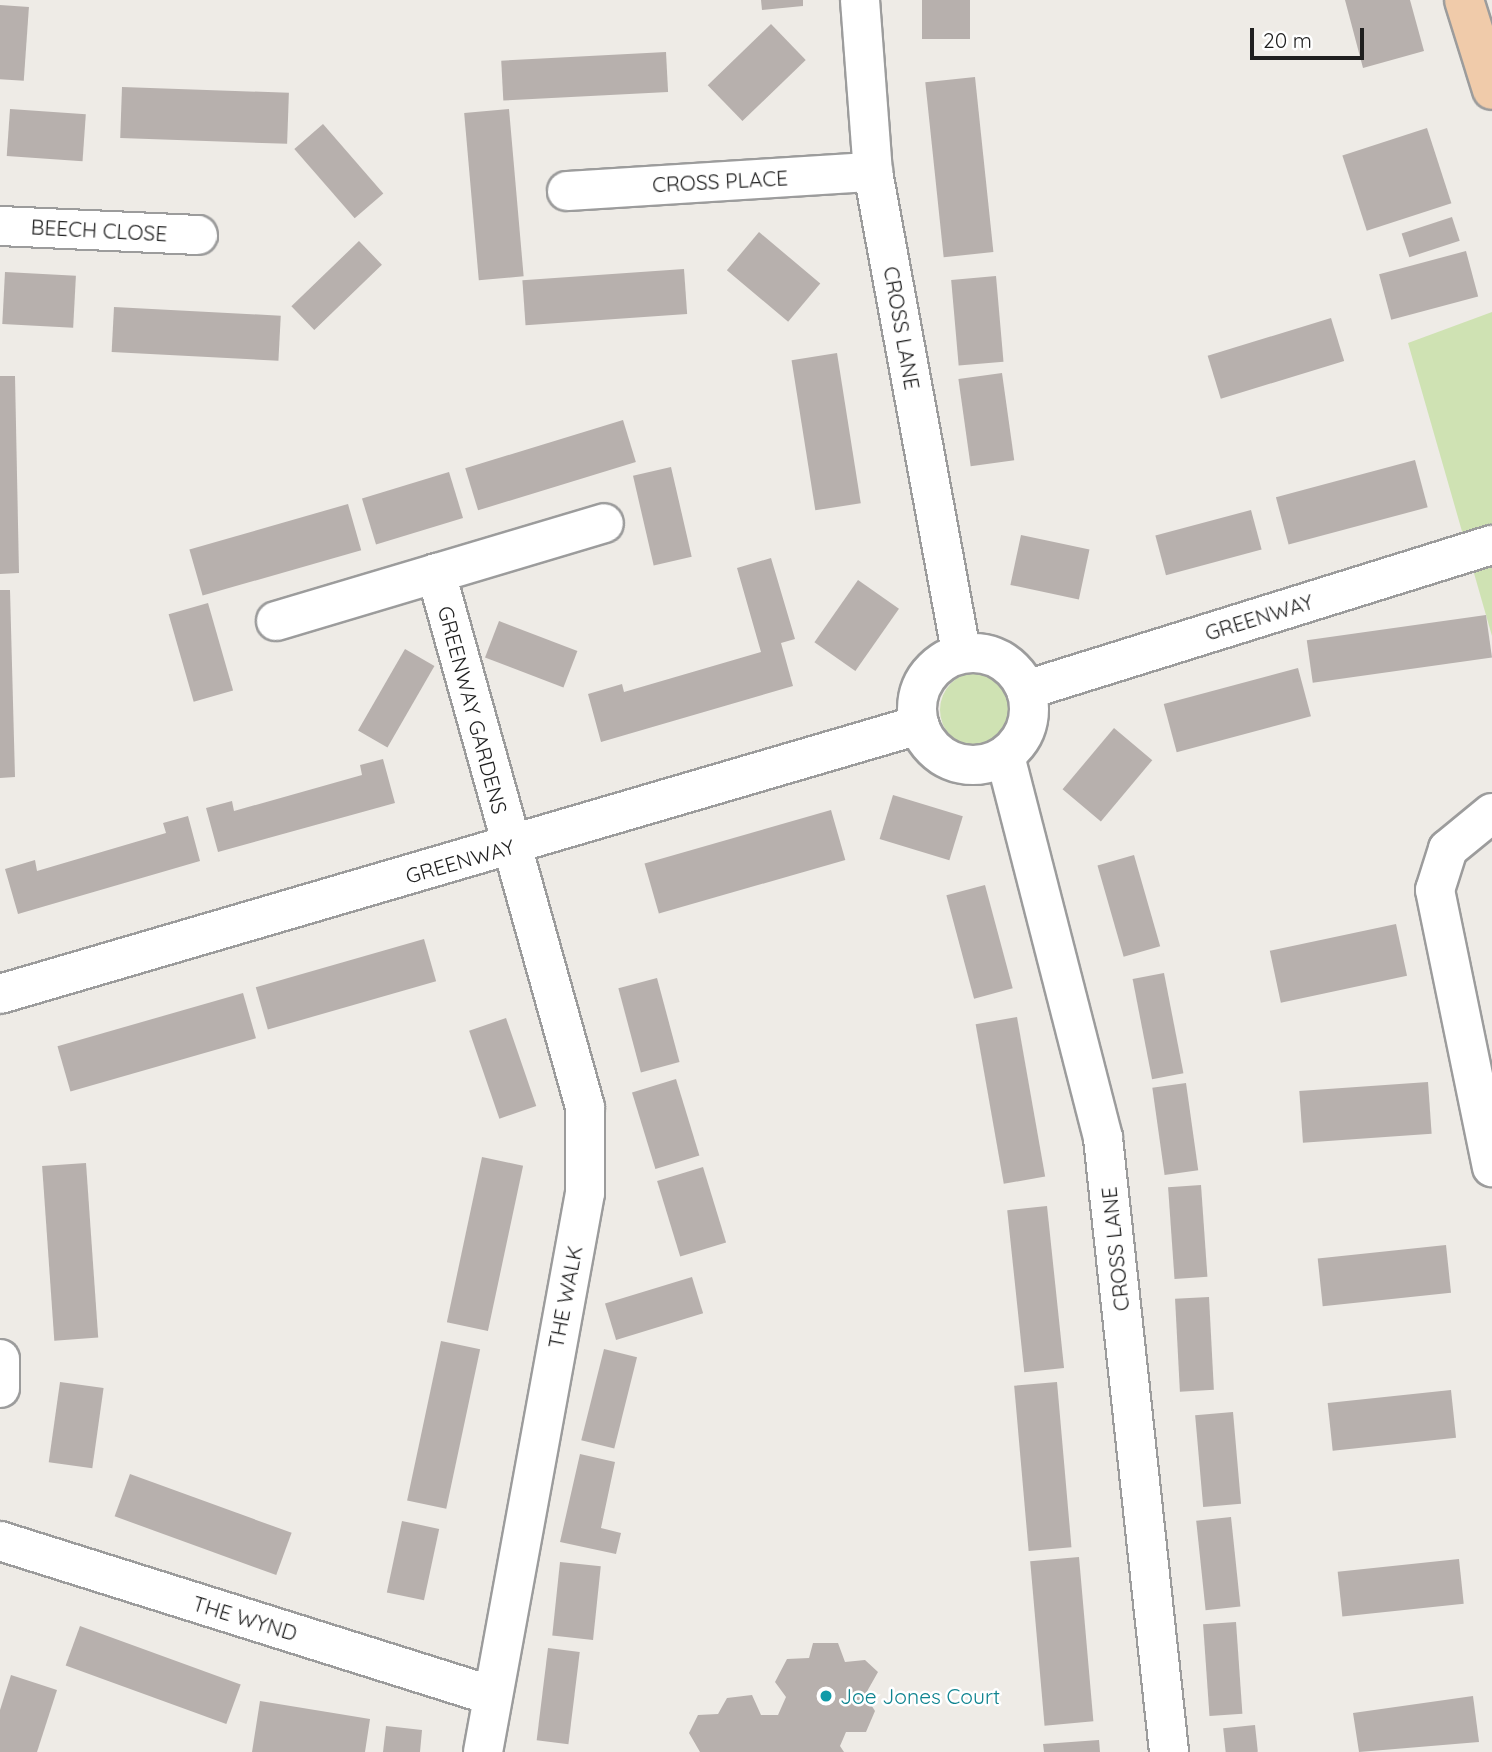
<!DOCTYPE html>
<html>
<head>
<meta charset="utf-8">
<style>
  body { margin:0 }
  #map { position:relative; width:1492px; height:1752px; overflow:hidden; background:#eeebe6; font-family:Quicksand,sans-serif }
  div>[style] { position:absolute }
  [style*='--x'] { left:calc(var(--x)*1px); top:calc(var(--y)*1px); width:calc(var(--w)*1px); rotate:calc(var(--a)*1deg) }
  .grass>* { inset:0; background:#cfe2b3 }
  .round { border-radius:50% }
  .building>* { inset:0; background:#b7b0ad; transform-origin:0 0 }
  .roads { filter:drop-shadow(2px 0 #9c9c9c) drop-shadow(-2px 0 #9c9c9c) drop-shadow(0 2px #9c9c9c) drop-shadow(0 -2px #9c9c9c) }
  .minor>* { height:38px; margin:-19px; padding:0 19px; transform-origin:19px; border-radius:19px; background:#fff }
  .minor>.ring { margin:-19px; padding:0; box-sizing:content-box; background:none; border:38px solid #fff; border-radius:50% }
  .major>* { height:38px; margin:-19px; padding:0 19px; transform-origin:19px; border-radius:19px; background:#f0cbaa }
  .dots>* { width:19px; height:19px; translate:-50% -50%; box-sizing:border-box; border:4px solid #fff; border-radius:50% }
  span { translate:-50% -50%; white-space:nowrap; text-align:center; line-height:1.15; -webkit-text-stroke:5px #fff; paint-order:stroke }
  .street-label { font-size:21px; color:#1f1f1f }
  .culture-label { font-size:21px; color:#0d838f }
  .left { translate:0 -50%; text-align:left }
  .scale { position:absolute; left:1250px; top:28px; width:114px; height:32px; box-sizing:border-box; border:4px solid #1f1f1f; border-top:0; padding-left:9px; font-size:21px; line-height:24px; white-space:nowrap; color:#1f1f1f; -webkit-text-stroke:5px #fff; paint-order:stroke }
</style>
</head>
<body>
<div id="map">
  <div class="grass">
    <div style="clip-path:polygon(1492px 312px,1492px 636px,1408px 343px)"></div>
    <div class="round" style="left:940px;top:672px;width:76px;height:76px"></div>
  </div>
  <div class="building">
    <div style="clip-path:polygon(761px 0,803px 0,803px 6px,762px 10px)"></div>
    <div style="left:922px;top:0;width:48px;height:39px"></div>
    <div style="clip-path:polygon(1345px 0,1410px 0,1424px 51px,1363px 68px)"></div>
    <div style="left:0;top:5px;width:29px;height:74px;rotate:4deg"></div>
    <div style="left:771px;top:24px;width:50px;height:88px;rotate:46deg"></div>
    <div style="left:666px;top:52px;width:40px;height:165px;rotate:87deg"></div>
    <div style="left:975px;top:77px;width:176px;height:50px;rotate:84deg"></div>
    <div style="left:122px;top:87px;width:167px;height:51px;rotate:2deg"></div>
    <div style="left:10px;top:109px;width:76px;height:47px;rotate:4deg"></div>
    <div style="left:509px;top:109px;width:168px;height:45px;rotate:85deg"></div>
    <div style="left:323px;top:124px;width:92px;height:38px;rotate:49deg"></div>
    <div style="left:1427px;top:128px;width:79px;height:89px;rotate:72deg"></div>
    <div style="left:1452px;top:217px;width:25px;height:53px;rotate:72deg"></div>
    <div style="left:759px;top:232px;width:80px;height:50px;rotate:40deg"></div>
    <div style="left:359px;top:241px;width:33px;height:94px;rotate:46deg"></div>
    <div style="left:1466px;top:251px;width:47px;height:90px;rotate:75deg"></div>
    <div style="left:684px;top:269px;width:45px;height:162px;rotate:86deg"></div>
    <div style="left:5px;top:272px;width:71px;height:52px;rotate:3deg"></div>
    <div style="left:996px;top:276px;width:86px;height:45px;rotate:85deg"></div>
    <div style="left:114px;top:307px;width:167px;height:45px;rotate:3deg"></div>
    <div style="left:1331px;top:318px;width:45px;height:129px;rotate:73deg"></div>
    <div style="left:837px;top:353px;width:152px;height:46px;rotate:81deg"></div>
    <div style="left:1002px;top:373px;width:88px;height:44px;rotate:82deg"></div>
    <div style="clip-path:polygon(0 376px,15px 376px,19px 573px,0 574px)"></div>
    <div style="left:623px;top:420px;width:44px;height:165px;rotate:73deg"></div>
    <div style="left:1415px;top:460px;width:49px;height:144px;rotate:75deg"></div>
    <div style="left:671px;top:467px;width:92px;height:39px;rotate:77deg"></div>
    <div style="left:449px;top:472px;width:48px;height:91px;rotate:73deg"></div>
    <div style="left:348px;top:504px;width:48px;height:165px;rotate:74deg"></div>
    <div style="left:1251px;top:510px;width:41px;height:99px;rotate:75deg"></div>
    <div style="left:1021px;top:535px;width:70px;height:51px;rotate:12deg"></div>
    <div style="clip-path:polygon(771px 558px,795px 639px,781px 643px,793px 686px,601px 742px,588px 694px,622px 684px,624px 692px,761px 652px,737px 568px)"></div>
    <div style="left:858px;top:580px;width:50px;height:76px;rotate:35deg"></div>
    <div style="clip-path:polygon(0 590px,10px 590px,15px 777px,0 778px)"></div>
    <div style="left:208px;top:603px;width:91px;height:41px;rotate:74deg"></div>
    <div style="left:1486px;top:615px;width:43px;height:181px;rotate:82deg"></div>
    <div style="left:499px;top:621px;width:84px;height:39px;rotate:21deg"></div>
    <div style="left:405px;top:649px;width:34px;height:94px;rotate:30deg"></div>
    <div style="left:1298px;top:668px;width:50px;height:139px;rotate:75deg"></div>
    <div style="left:1114px;top:728px;width:50px;height:80px;rotate:40deg"></div>
    <div style="clip-path:polygon(383px 759px,395px 803px,218px 852px,206px 808px,232px 801px,234px 811px,362px 775px,360px 765px)"></div>
    <div style="left:893px;top:795px;width:73px;height:46px;rotate:17deg"></div>
    <div style="left:831px;top:810px;width:52px;height:194px;rotate:74deg"></div>
    <div style="clip-path:polygon(188px 816px,200px 861px,18px 914px,5px 869px,35px 860px,37px 871px,166px 833px,163px 823px)"></div>
    <div style="left:1134px;top:855px;width:95px;height:38px;rotate:74deg"></div>
    <div style="left:985px;top:885px;width:107px;height:40px;rotate:75deg"></div>
    <div style="left:1396px;top:924px;width:53px;height:129px;rotate:78deg"></div>
    <div style="left:424px;top:939px;width:44px;height:175px;rotate:74deg"></div>
    <div style="left:1164px;top:973px;width:102px;height:32px;rotate:79deg"></div>
    <div style="left:657px;top:978px;width:87px;height:40px;rotate:75deg"></div>
    <div style="left:243px;top:993px;width:47px;height:193px;rotate:74deg"></div>
    <div style="left:1017px;top:1017px;width:162px;height:42px;rotate:80deg"></div>
    <div style="left:506px;top:1018px;width:93px;height:39px;rotate:71deg"></div>
    <div style="left:676px;top:1079px;width:80px;height:46px;rotate:73deg"></div>
    <div style="left:1428px;top:1082px;width:52px;height:129px;rotate:86deg"></div>
    <div style="left:1186px;top:1083px;width:88px;height:34px;rotate:82deg"></div>
    <div style="left:482px;top:1157px;width:42px;height:169px;rotate:12deg"></div>
    <div style="left:86px;top:1163px;width:175px;height:44px;rotate:86deg"></div>
    <div style="left:703px;top:1167px;width:79px;height:48px;rotate:73deg"></div>
    <div style="left:1201px;top:1185px;width:92px;height:33px;rotate:86deg"></div>
    <div style="left:1047px;top:1206px;width:163px;height:40px;rotate:84deg"></div>
    <div style="left:1446px;top:1245px;width:48px;height:129px;rotate:84deg"></div>
    <div style="left:692px;top:1277px;width:38px;height:91px;rotate:73deg"></div>
    <div style="left:1209px;top:1297px;width:93px;height:34px;rotate:87deg"></div>
    <div style="left:441px;top:1341px;width:40px;height:163px;rotate:12deg"></div>
    <div style="left:604px;top:1349px;width:34px;height:94px;rotate:14deg"></div>
    <div style="left:60px;top:1382px;width:44px;height:81px;rotate:8deg"></div>
    <div style="left:1057px;top:1382px;width:166px;height:43px;rotate:85deg"></div>
    <div style="left:1451px;top:1390px;width:48px;height:124px;rotate:84deg"></div>
    <div style="left:1233px;top:1412px;width:92px;height:38px;rotate:85deg"></div>
    <div style="clip-path:polygon(580px 1454px,615px 1462px,601px 1528px,621px 1533px,616px 1554px,560px 1542px)"></div>
    <div style="left:130px;top:1474px;width:172px;height:45px;rotate:20deg"></div>
    <div style="left:1231px;top:1517px;width:90px;height:35px;rotate:84deg"></div>
    <div style="left:402px;top:1521px;width:38px;height:73px;rotate:12deg"></div>
    <div style="left:1079px;top:1557px;width:165px;height:49px;rotate:85deg"></div>
    <div style="left:1459px;top:1559px;width:45px;height:122px;rotate:84deg"></div>
    <div style="left:560px;top:1562px;width:41px;height:74px;rotate:6deg"></div>
    <div style="left:1236px;top:1622px;width:92px;height:33px;rotate:86deg"></div>
    <div style="left:80px;top:1626px;width:171px;height:42px;rotate:20deg"></div>
    <div style="clip-path:polygon(813px 1643px,838px 1643px,845px 1662px,865px 1660px,878px 1672px,865px 1695px,875px 1711px,866px 1732px,846px 1732px,840px 1746px,844px 1752px,700px 1752px,689px 1733px,698px 1715px,718px 1714px,727px 1698px,752px 1695px,761px 1715px,778px 1715px,786px 1697px,775px 1682px,787px 1659px,809px 1658px)"></div>
    <div style="left:548px;top:1648px;width:32px;height:93px;rotate:7deg"></div>
    <div style="clip-path:polygon(11px 1675px,57px 1690px,37px 1752px,0 1752px,0 1710px)"></div>
    <div style="clip-path:polygon(1473px 1696px,1479px 1742px,1359px 1752px,1353px 1713px)"></div>
    <div style="clip-path:polygon(260px 1701px,370px 1719px,365px 1752px,252px 1752px)"></div>
    <div style="left:1255px;top:1725px;width:27px;height:32px;rotate:84deg"></div>
    <div style="clip-path:polygon(386px 1726px,422px 1730px,420px 1752px,383px 1752px)"></div>
    <div style="clip-path:polygon(1099px 1740px,1100px 1752px,1044px 1752px,1043px 1744px)"></div>
  </div>
  <div class="roads">
    <div class="minor">
      <div style="--x:860;--y:0;--w:172;--a:85.7"></div>
      <div style="--x:873;--y:172;--w:489;--a:79.6"></div>
      <div style="--x:567;--y:191;--w:307;--a:-3.6"></div>
      <div style="--x:0;--y:226;--w:198;--a:2.6"></div>
      <div style="--x:436;--y:573;--w:554;--a:74.41"></div>
      <div style="--x:585;--y:1107;--w:86;--a:90"></div>
      <div style="--x:585;--y:1193;--w:568;--a:100.34"></div>
      <div style="--x:276;--y:621;--w:342;--a:-16.6"></div>
      <div class="ring" style="left:917px;top:653px;width:74px;height:74px"></div>
      <div style="--x:1026;--y:690;--w:488;--a:-17.3"></div>
      <div style="--x:1005;--y:756;--w:394;--a:75.6"></div>
      <div style="--x:1103;--y:1138;--w:618;--a:83.86"></div>
      <div style="--x:1492;--y:813;--w:57;--a:140.7"></div>
      <div style="--x:1448;--y:849;--w:43;--a:107.6"></div>
      <div style="--x:1435;--y:890;--w:283;--a:78.4"></div>
      <div style="--x:0;--y:994;--w:958;--a:-16.32"></div>
      <div style="--x:0;--y:1359;--w:29;--a:90"></div>
      <div style="--x:0;--y:1541;--w:514;--a:17.45"></div>
    </div>
    <div class="major">
      <div style="--x:1464;--y:0;--w:94;--a:72.7"></div>
    </div>
  </div>
  <div class="dots">
    <div style="left:826px;top:1696px;background:#0f9aa8"></div>
  </div>
  <div class="street-label">
    <span style="left:720px;top:181px;rotate:-3deg">CROSS PLACE</span>
    <span style="left:99px;top:230px;rotate:3deg">BEECH CLOSE</span>
    <span style="left:902px;top:328px;rotate:80deg">CROSS LANE</span>
    <span style="left:1259px;top:617px;rotate:-17deg">GREENWAY</span>
    <span style="left:473px;top:710px;rotate:75deg">GREENWAY GARDENS</span>
    <span style="left:460px;top:861px;rotate:-16deg">GREENWAY</span>
    <span style="left:1115px;top:1249px;rotate:-96deg">CROSS LANE</span>
    <span style="left:565px;top:1297px;rotate:-79deg">THE WALK</span>
    <span style="left:245px;top:1618px;rotate:17deg">THE WYND</span>
  </div>
  <div class="culture-label">
    <span class="left" style="left:840px;top:1696px">Joe Jones Court</span>
  </div>
  <div class="scale">20 m</div>
</div>
</body>
</html>
